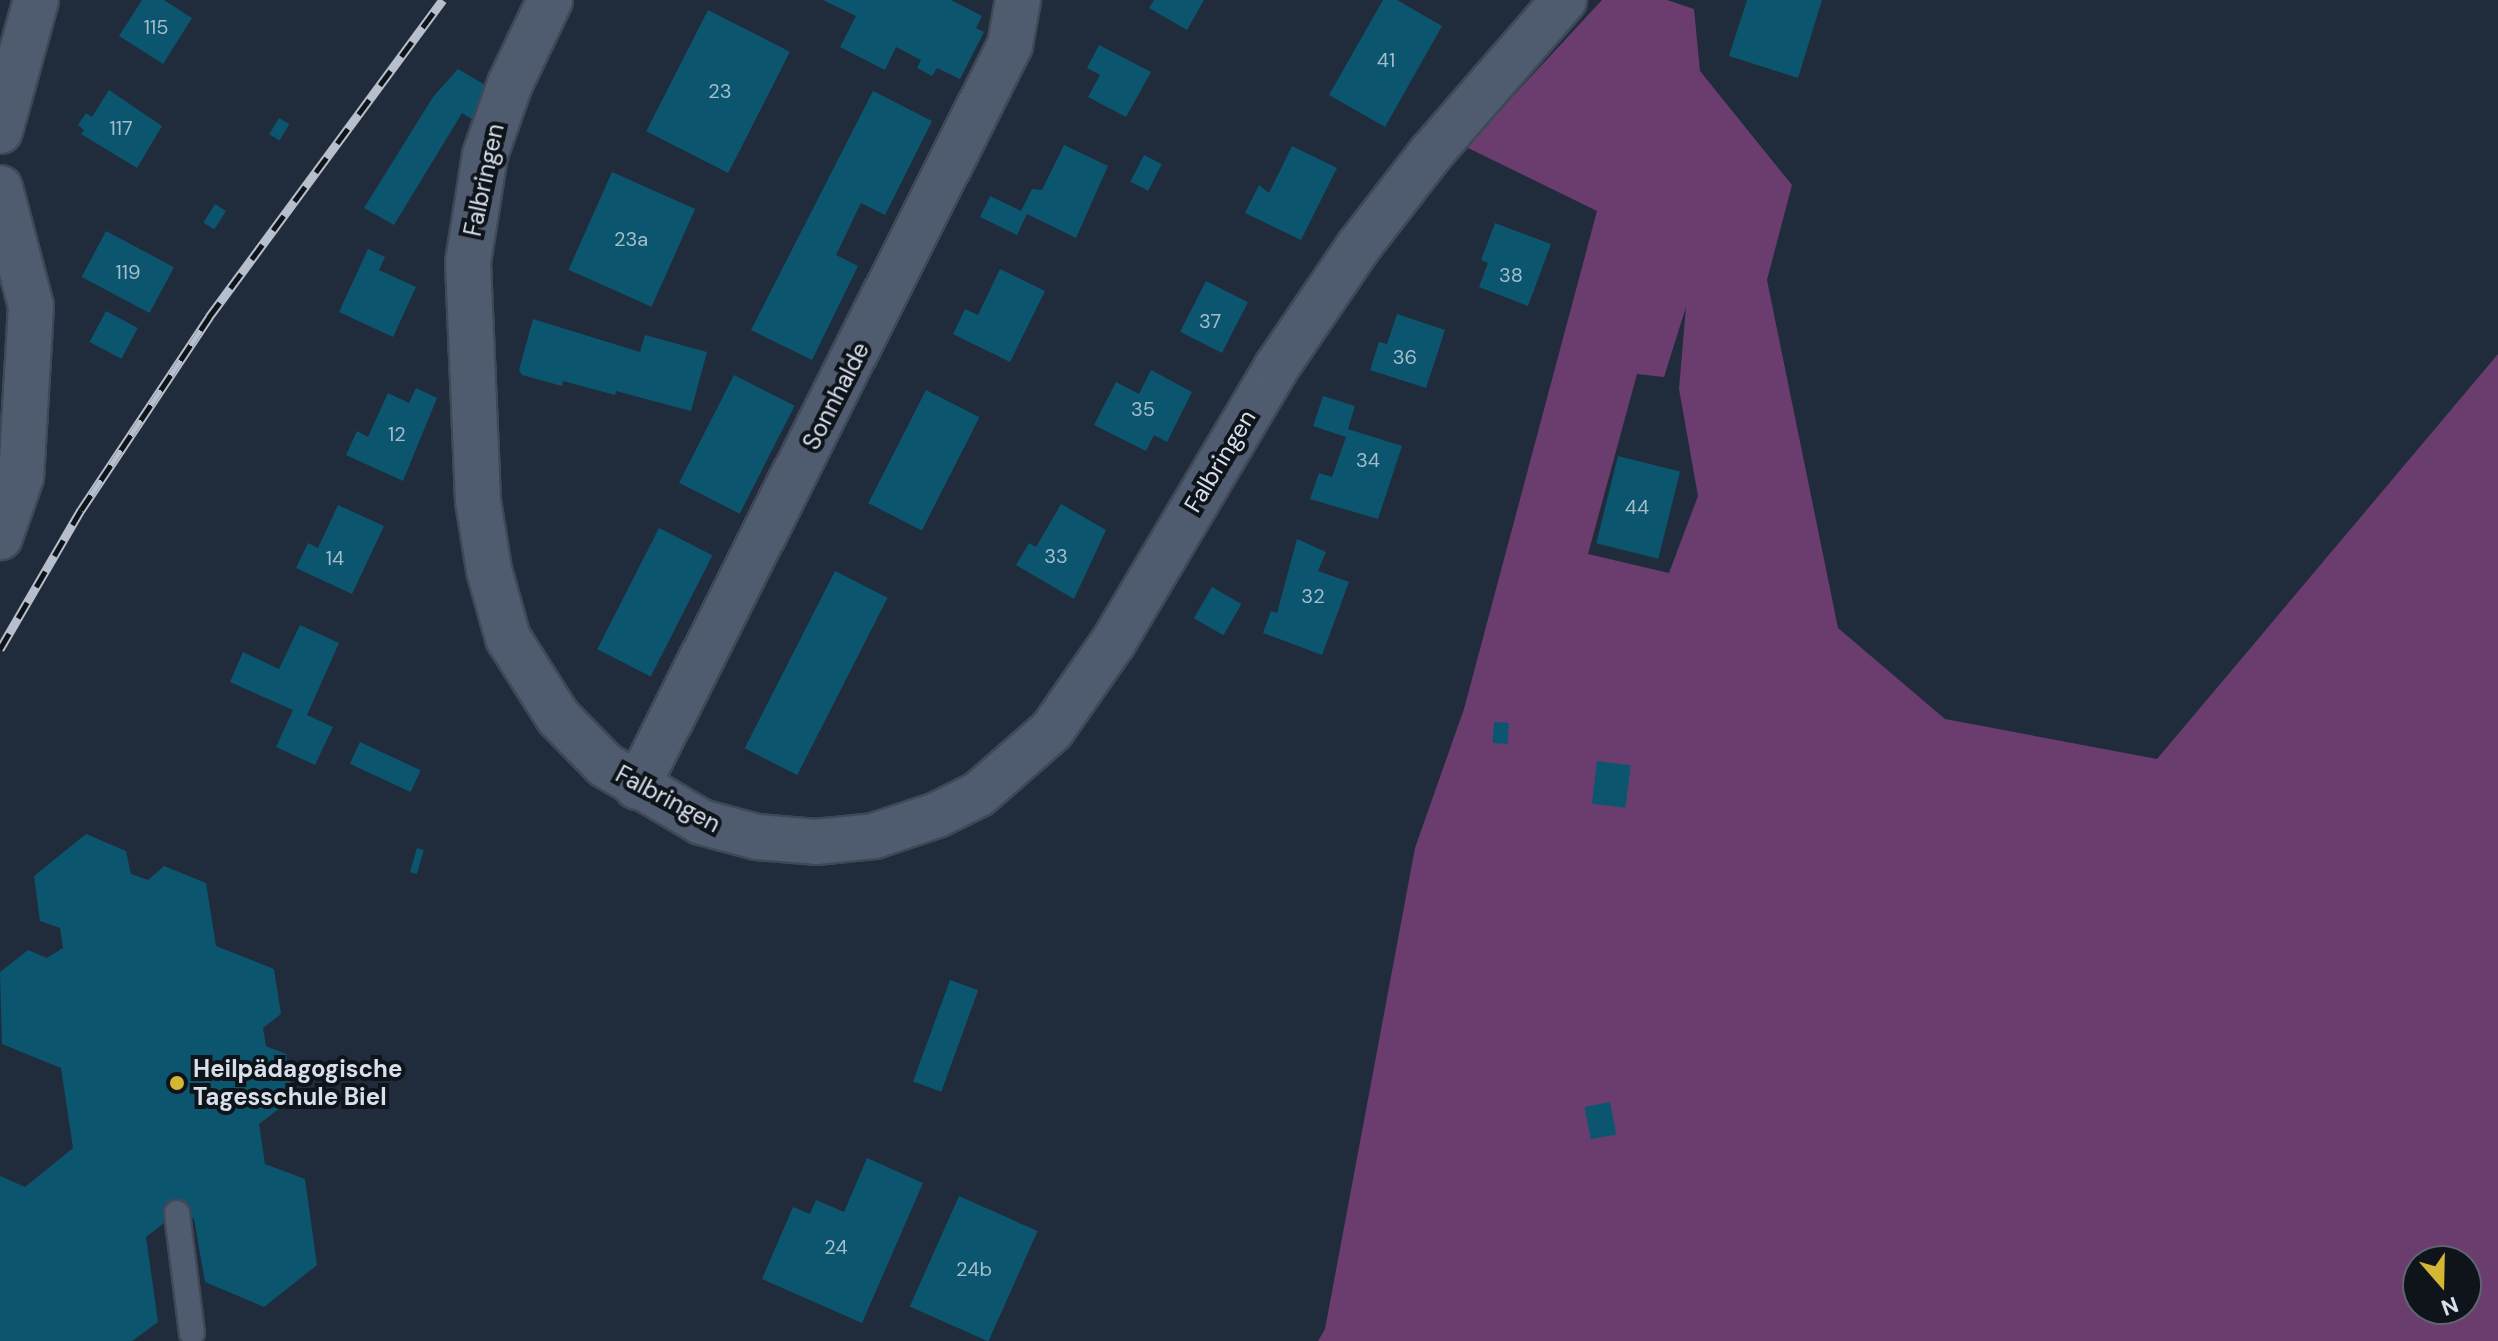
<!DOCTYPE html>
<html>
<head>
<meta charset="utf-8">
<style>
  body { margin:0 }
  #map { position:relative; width:2498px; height:1341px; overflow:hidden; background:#202b3c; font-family:"DM Sans",sans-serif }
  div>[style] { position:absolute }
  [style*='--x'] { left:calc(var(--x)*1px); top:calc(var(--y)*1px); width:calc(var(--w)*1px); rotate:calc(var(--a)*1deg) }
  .forest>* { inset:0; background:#6b3d6f }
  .building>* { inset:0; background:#0b566e; transform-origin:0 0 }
  .roads { filter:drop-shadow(2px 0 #3f4857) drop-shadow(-2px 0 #3f4857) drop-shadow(0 2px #3f4857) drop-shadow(0 -2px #3f4857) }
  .lane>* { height:24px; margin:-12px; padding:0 12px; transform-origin:12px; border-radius:12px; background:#4f5c6f }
  .street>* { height:44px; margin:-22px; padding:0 22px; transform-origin:22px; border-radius:22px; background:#4f5c6f }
  .rail>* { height:9px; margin-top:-4.5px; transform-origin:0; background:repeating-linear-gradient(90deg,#0f141b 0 18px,#b6bfcb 0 36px); box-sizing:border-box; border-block:2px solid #b6bfcb }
  .dots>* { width:22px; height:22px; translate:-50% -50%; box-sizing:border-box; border:4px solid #0f141b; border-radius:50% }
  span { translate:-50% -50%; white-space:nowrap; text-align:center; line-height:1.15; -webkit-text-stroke:8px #0f141b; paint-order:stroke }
  .number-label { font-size:20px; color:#a4bdcb }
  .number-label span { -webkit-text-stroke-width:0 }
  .street-label { font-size:24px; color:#d7dfea }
  .poi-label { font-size:24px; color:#d7dfea; font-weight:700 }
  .left { translate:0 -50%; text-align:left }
  .north { position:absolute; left:2402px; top:1245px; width:80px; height:80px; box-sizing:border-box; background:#0f141b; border:2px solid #5f656e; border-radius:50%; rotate:160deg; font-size:22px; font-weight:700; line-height:32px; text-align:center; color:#d7dfea }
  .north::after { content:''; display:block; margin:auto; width:28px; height:36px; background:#d4b635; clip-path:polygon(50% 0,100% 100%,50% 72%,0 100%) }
</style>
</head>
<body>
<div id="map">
  <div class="forest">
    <div style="clip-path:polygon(evenodd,1602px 0,1667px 0,1694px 9px,1700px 71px,1792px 185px,1767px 280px,1838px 628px,1945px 719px,2157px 759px,2498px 354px,2498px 1341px,1318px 1341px,1325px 1329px,1415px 848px,1464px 709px,1597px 211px,1466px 147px,1602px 0,1686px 307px,1679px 389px,1698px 496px,1669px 573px,1588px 554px,1637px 374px,1664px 377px,1686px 307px,1602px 0,2418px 1261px,2466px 1261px,2466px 1309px,2418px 1309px,2418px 1261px)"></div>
  </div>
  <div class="building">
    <div style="clip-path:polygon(142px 0,164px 0,192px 18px,163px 64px,119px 36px)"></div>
    <div style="clip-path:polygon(823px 0,951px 0,982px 16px,976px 28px,984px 32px,960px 79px,937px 68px,932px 76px,917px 68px,921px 60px,896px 47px,885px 70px,840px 47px,856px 16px)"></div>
    <div style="clip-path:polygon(1154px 0,1204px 0,1187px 30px,1149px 8px)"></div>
    <div style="clip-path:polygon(1383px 0,1397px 0,1442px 26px,1385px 127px,1329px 95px)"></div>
    <div style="clip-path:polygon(1747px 0,1822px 0,1798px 78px,1729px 56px)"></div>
    <div style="left:708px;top:10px;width:92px;height:136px;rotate:27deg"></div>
    <div style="clip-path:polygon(1099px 45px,1151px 72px,1126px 117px,1088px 97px,1100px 75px,1087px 68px)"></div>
    <div style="clip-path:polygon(458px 69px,485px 85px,475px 121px,462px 113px,394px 225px,364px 208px,433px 97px)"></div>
    <div style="clip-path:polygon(109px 90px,162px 126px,137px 168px,81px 134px,84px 130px,78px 125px,86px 113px,92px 117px)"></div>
    <div style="clip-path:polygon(873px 91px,932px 121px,885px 215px,861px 203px,836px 255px,858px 266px,812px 360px,751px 330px)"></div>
    <div style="left:279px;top:118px;width:12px;height:19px;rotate:31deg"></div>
    <div style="clip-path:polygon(1064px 145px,1108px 166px,1076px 238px,1027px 214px,1017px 235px,980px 217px,990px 196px,1021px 211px,1032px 189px,1042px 190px)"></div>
    <div style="clip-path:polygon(1292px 146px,1337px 168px,1301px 240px,1245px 213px,1259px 185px,1269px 193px)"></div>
    <div style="left:1144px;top:155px;width:20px;height:30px;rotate:27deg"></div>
    <div style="left:612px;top:172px;width:91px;height:107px;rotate:24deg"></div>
    <div style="left:215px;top:204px;width:13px;height:22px;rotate:32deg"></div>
    <div style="clip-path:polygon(1495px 223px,1551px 244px,1528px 306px,1479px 287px,1488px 263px,1481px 260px)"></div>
    <div style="left:106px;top:231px;width:77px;height:52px;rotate:28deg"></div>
    <div style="clip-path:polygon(368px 249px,385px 257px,379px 270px,416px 287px,393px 337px,339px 312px)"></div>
    <div style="clip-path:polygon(1000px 269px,1045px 291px,1010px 362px,953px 334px,965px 309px,978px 315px)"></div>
    <div style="left:1206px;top:281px;width:47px;height:57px;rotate:27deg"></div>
    <div style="left:106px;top:311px;width:36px;height:35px;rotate:28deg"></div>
    <div style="clip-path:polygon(1397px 314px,1445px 330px,1426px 388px,1370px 370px,1379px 342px,1387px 344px)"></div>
    <div style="clip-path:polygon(533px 319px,640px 352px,645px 335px,707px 352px,691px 411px,616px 391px,615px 395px,563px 381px,562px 386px,522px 375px,519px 370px)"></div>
    <div style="clip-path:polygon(1151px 370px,1192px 392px,1167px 442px,1154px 435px,1146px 451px,1094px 425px,1116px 382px,1139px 394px)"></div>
    <div style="left:734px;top:375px;width:68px;height:121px;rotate:27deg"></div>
    <div style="clip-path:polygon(416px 388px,437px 398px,403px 481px,346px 455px,357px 431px,368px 437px,388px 393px,409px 403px)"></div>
    <div style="left:926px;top:390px;width:60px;height:127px;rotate:27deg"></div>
    <div style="clip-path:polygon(1323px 396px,1355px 406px,1348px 429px,1402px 446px,1378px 519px,1310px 499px,1319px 473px,1332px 477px,1346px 437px,1313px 426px)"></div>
    <div style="left:1618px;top:456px;width:64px;height:90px;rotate:14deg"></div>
    <div style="clip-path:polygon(1061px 504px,1106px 530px,1074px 599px,1016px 565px,1029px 543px,1036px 547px)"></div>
    <div style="clip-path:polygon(338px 505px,384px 526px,352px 594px,296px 568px,308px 543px,318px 548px)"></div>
    <div style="left:659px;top:528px;width:60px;height:136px;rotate:27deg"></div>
    <div style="clip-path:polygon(1297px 539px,1326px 552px,1318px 571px,1349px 582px,1322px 655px,1263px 633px,1271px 611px,1277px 613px)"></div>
    <div style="left:835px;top:571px;width:59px;height:199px;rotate:27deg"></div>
    <div style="left:1212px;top:587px;width:34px;height:36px;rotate:30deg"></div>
    <div style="clip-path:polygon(300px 625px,339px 643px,307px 715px,333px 727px,315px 765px,276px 747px,293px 710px,230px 682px,243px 652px,279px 669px)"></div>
    <div style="left:1494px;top:722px;width:15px;height:21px;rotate:4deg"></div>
    <div style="left:360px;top:742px;width:67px;height:24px;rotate:25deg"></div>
    <div style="left:1597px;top:761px;width:34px;height:43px;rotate:7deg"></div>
    <div style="clip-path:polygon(86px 834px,126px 851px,131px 874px,148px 880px,164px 866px,206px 883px,216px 946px,274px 969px,281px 1014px,263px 1028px,266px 1046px,286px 1054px,293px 1098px,259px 1124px,265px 1164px,305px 1179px,317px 1265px,264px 1307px,205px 1282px,194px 1219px,177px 1213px,146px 1237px,158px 1322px,132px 1341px,0 1341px,0 1176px,25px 1187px,73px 1148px,61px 1068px,2px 1044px,0 972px,28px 950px,47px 958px,63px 948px,60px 928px,40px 921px,34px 876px)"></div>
    <div style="left:417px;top:848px;width:7px;height:25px;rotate:16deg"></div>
    <div style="left:950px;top:980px;width:30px;height:108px;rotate:20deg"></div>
    <div style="left:1610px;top:1102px;width:33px;height:26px;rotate:79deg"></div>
    <div style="clip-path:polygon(867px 1158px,923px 1183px,862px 1323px,762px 1279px,793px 1207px,810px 1214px,816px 1200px,844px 1212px)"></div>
    <div style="left:959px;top:1196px;width:86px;height:121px;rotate:24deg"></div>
  </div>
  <div class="roads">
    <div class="lane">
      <div style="--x:177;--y:1213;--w:121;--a:82.9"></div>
    </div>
    <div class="street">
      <div style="--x:550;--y:0;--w:93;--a:115.5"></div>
      <div style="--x:510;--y:84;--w:75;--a:109.4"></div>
      <div style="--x:485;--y:155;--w:108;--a:99"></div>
      <div style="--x:468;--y:262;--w:239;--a:87.6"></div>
      <div style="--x:478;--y:501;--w:70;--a:80.9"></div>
      <div style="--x:489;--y:570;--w:71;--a:74.4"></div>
      <div style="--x:508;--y:638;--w:93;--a:57.7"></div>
      <div style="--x:558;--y:717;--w:67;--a:45.6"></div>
      <div style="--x:605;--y:765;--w:112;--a:30.7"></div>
      <div style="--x:701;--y:822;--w:58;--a:15"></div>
      <div style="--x:757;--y:837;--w:59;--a:4.8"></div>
      <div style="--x:816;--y:842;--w:58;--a:-5.9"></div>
      <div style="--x:874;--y:836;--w:66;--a:-18.4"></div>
      <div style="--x:937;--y:815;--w:47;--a:-26.6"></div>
      <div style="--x:979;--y:794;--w:97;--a:-41.2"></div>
      <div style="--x:1052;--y:730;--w:108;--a:-55.1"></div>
      <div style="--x:1114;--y:641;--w:317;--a:-59.3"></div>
      <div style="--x:1276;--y:368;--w:148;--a:-55.8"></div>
      <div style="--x:1359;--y:246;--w:118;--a:-52.3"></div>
      <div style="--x:1431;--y:153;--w:203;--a:-49"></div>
      <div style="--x:0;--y:131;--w:136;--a:-74.6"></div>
      <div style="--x:0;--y:188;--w:122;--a:75.3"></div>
      <div style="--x:31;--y:306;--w:171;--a:93.3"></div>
      <div style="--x:21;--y:477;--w:64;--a:109.3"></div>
      <div style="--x:637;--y:787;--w:830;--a:-63.31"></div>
      <div style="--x:1010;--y:45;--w:46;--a:-79.9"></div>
    </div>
  </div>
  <div class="rail">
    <div style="--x:0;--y:649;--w:161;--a:-59.8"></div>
    <div style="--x:81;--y:510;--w:232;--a:-56.4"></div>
    <div style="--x:209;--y:317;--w:394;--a:-53.6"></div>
  </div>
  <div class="dots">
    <div style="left:177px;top:1083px;background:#d4b635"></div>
  </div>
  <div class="number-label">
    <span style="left:156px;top:27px">115</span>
    <span style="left:1386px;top:60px">41</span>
    <span style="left:720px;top:91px">23</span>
    <span style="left:121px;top:128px">117</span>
    <span style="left:631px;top:239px">23a</span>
    <span style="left:128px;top:272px">119</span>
    <span style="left:1511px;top:275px">38</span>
    <span style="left:1210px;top:321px">37</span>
    <span style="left:1405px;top:357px">36</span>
    <span style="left:1143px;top:409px">35</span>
    <span style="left:397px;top:434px">12</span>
    <span style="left:1368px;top:460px">34</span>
    <span style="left:1637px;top:507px">44</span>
    <span style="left:1056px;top:556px">33</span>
    <span style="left:335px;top:558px">14</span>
    <span style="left:1313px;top:596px">32</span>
    <span style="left:836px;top:1247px">24</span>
    <span style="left:974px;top:1269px">24b</span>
  </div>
  <div class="street-label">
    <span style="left:484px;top:180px;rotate:-78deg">Falbringen</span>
    <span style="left:836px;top:396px;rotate:-63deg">Sonnhalde</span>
    <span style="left:1220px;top:461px;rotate:-59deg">Falbringen</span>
    <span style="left:668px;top:799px;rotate:28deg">Falbringen</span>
  </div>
  <div class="poi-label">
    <span class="left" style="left:193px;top:1083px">Heilpädagogische<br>Tagesschule Biel</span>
  </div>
  <div class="north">N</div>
</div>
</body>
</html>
